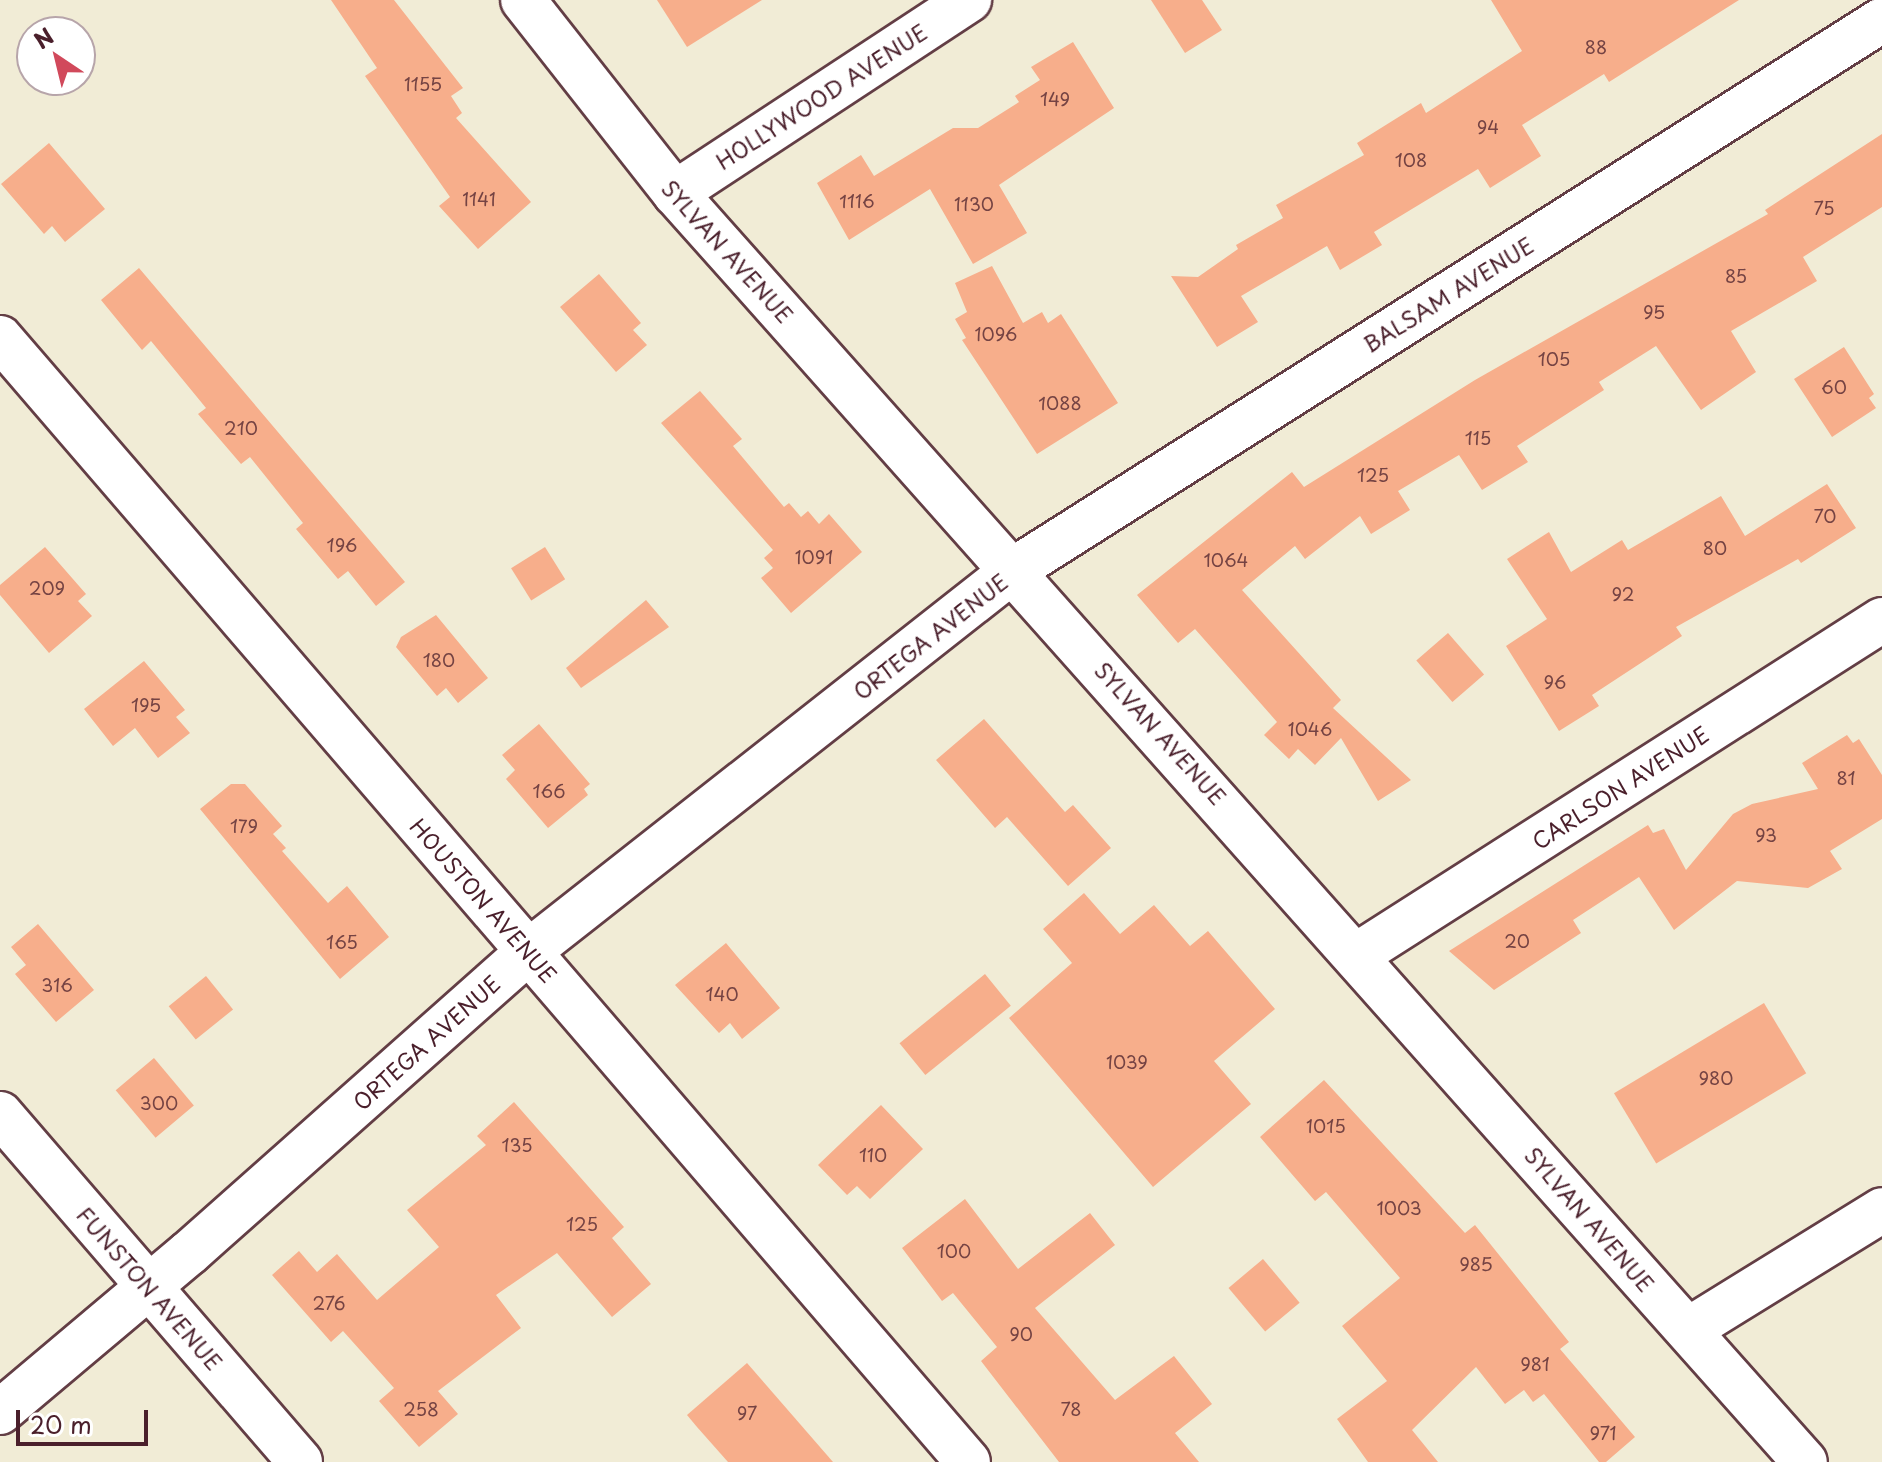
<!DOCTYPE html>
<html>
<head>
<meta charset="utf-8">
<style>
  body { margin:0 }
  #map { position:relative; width:1882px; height:1462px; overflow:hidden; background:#f1ecd6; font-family:"Playpen Sans",sans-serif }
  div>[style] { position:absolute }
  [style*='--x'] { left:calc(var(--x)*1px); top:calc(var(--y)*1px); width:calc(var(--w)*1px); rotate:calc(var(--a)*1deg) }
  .building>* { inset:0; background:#f7ae8b; transform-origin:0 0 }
  .roads { filter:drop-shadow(2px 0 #633e45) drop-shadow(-2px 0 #633e45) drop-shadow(0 2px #633e45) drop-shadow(0 -2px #633e45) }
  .minor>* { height:44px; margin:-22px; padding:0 22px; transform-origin:22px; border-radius:22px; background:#fff }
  span { translate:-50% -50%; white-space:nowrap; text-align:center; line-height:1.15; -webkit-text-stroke:6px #fff; paint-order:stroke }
  .number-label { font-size:18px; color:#754343 }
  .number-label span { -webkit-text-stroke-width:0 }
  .street-label { font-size:22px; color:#4a1f2b }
  .north { position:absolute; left:16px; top:16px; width:80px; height:80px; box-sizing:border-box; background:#fff; border:2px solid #b7a5aa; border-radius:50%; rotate:325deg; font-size:22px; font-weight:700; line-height:32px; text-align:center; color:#4a1f2b }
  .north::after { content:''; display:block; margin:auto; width:28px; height:36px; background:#d1495b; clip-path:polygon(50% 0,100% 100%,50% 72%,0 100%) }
  .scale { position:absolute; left:16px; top:1410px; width:132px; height:36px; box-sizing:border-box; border:4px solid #4a1f2b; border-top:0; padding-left:10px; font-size:24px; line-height:28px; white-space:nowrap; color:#4a1f2b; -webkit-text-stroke:6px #fff; paint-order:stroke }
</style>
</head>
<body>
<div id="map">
  <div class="building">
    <div style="clip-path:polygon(331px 0,394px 0,463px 88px,451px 96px,462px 113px,456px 118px,531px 202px,478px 249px,439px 206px,450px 197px,365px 76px,377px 68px)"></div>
    <div style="clip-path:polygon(657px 0,762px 0,687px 47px)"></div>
    <div style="clip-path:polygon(1151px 0,1202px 0,1222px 30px,1185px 53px)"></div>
    <div style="clip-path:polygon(1491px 0,1739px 0,1609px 82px,1604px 74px,1522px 125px,1541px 156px,1490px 188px,1478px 169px,1374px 232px,1382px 245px,1340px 270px,1327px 246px,1241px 296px,1258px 322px,1217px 347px,1171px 276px,1198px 277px,1238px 249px,1236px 245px,1283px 218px,1276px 205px,1364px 155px,1357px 143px,1421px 103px,1426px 113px,1522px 51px)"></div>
    <div style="clip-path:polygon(1073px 42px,1114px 108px,999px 185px,1027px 233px,973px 264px,930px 189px,849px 240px,817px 183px,861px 155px,874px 176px,953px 128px,978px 128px,1019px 102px,1015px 96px,1040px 80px,1031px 67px)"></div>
    <div style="clip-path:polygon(1882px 134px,1882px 207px,1803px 257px,1817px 281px,1731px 331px,1756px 372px,1701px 410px,1656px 346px,1599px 382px,1604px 390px,1517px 446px,1528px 462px,1482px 490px,1459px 455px,1398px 491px,1410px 510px,1371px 534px,1360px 516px,1305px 559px,1295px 546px,1242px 590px,1341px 700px,1333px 708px,1411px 780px,1378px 801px,1341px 738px,1315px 765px,1298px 749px,1289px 759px,1264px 735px,1277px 722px,1195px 629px,1178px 643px,1137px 595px,1292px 472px,1304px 487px,1475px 380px,1768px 214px,1765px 210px)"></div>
    <div style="clip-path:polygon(49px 143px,105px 209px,65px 242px,52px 226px,44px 234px,1px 184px)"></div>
    <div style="clip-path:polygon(992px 266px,1023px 323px,1042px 312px,1048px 323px,1061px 314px,1118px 403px,1037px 454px,962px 340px,966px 338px,955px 319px,967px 312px,955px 283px)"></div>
    <div style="clip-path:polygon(139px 268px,405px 582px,376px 606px,348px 571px,338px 579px,296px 529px,303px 523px,250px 457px,241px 464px,198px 414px,206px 408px,151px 341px,142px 350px,101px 300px)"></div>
    <div style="clip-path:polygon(599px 274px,641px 323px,633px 330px,647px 345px,616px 372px,560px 307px)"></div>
    <div style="clip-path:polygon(1844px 347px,1874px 394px,1869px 398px,1876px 408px,1832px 437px,1794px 379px)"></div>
    <div style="clip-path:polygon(700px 391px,742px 439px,733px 446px,784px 507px,789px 503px,801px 517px,808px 511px,819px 524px,829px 514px,862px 552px,791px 613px,761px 578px,773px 568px,764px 558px,773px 550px,661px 423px)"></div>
    <div style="clip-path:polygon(1827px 484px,1856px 528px,1801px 563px,1798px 559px,1676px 627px,1682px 636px,1592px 695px,1599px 706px,1559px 731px,1506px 646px,1547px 619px,1507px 559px,1549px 532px,1571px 572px,1622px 540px,1628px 550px,1721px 496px,1745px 536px)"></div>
    <div style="clip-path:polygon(45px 547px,86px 594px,78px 601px,92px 616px,49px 653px,0 595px,0 585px)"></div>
    <div style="left:545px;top:547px;width:38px;height:40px;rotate:58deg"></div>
    <div style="clip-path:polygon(646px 600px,669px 627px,581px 688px,566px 668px)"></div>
    <div style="clip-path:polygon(436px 615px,488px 678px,458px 703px,446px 688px,437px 696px,396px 647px,401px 637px)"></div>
    <div style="left:1448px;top:633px;width:55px;height:42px;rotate:49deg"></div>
    <div style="clip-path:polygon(144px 661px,185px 710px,176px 717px,190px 733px,158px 758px,135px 728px,113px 746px,84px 709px)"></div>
    <div style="clip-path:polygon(984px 719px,1065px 812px,1073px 805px,1111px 848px,1068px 886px,1007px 817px,995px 828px,936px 760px)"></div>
    <div style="clip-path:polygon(539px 724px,590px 784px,584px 789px,588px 795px,548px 828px,506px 779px,515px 770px,502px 755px)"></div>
    <div style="clip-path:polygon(1847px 735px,1853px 743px,1859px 739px,1882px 775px,1882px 819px,1830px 851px,1842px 869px,1808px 888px,1737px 881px,1674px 930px,1639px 877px,1573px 920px,1581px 933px,1494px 990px,1449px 951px,1648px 825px,1653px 833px,1664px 829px,1686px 870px,1733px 814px,1752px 804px,1818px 789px,1802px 763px)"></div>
    <div style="clip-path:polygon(231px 784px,245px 784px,282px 826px,273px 834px,286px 848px,282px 851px,328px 903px,347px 886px,389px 937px,340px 979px,200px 809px)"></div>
    <div style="clip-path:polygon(1084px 893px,1120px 934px,1154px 905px,1190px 946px,1208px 931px,1275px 1009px,1214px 1061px,1251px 1104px,1153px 1187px,1009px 1018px,1072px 963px,1043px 929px)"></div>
    <div style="clip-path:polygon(38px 924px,94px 990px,56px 1022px,15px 974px,26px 965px,11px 947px)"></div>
    <div style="clip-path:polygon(726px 943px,780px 1008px,742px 1039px,730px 1023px,719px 1033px,675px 985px)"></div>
    <div style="left:985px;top:974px;width:41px;height:110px;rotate:51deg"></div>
    <div style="left:206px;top:976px;width:43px;height:48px;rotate:51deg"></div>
    <div style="left:1764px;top:1003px;width:82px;height:175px;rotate:59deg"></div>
    <div style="left:154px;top:1058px;width:62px;height:50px;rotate:50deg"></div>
    <div style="clip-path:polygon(1324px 1080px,1465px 1233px,1475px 1225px,1569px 1342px,1560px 1349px,1635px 1437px,1606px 1462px,1599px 1462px,1544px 1394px,1533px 1402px,1524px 1390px,1505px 1404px,1476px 1367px,1412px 1430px,1438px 1462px,1368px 1462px,1337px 1419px,1387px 1381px,1342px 1326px,1400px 1278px,1326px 1192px,1315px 1201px,1260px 1137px)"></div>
    <div style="clip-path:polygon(514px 1102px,624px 1227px,612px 1238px,651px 1284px,612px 1317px,557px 1253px,496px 1295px,521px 1328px,438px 1391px,458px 1414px,419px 1447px,379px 1401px,394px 1388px,343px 1331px,331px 1342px,272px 1275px,299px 1251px,317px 1272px,337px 1254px,377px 1300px,439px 1247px,407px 1210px,486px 1145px,477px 1136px)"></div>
    <div style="clip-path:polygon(881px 1105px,923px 1149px,870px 1199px,857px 1186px,847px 1195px,818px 1165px)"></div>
    <div style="clip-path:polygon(965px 1199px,1018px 1269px,1090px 1213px,1115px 1245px,1035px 1308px,1115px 1400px,1174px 1356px,1212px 1404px,1175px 1433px,1199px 1462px,1059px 1462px,981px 1361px,997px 1347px,953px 1293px,942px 1301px,902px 1248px)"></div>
    <div style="left:1263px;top:1259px;width:57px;height:45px;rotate:50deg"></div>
    <div style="clip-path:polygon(747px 1363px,800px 1424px,833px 1462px,728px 1462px,697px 1427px,687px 1415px)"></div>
  </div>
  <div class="roads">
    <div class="minor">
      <div style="--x:523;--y:0;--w:246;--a:51.8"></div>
      <div style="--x:675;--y:193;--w:1699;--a:48.32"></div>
      <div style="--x:675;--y:193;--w:352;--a:-33.3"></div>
      <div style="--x:0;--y:338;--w:1483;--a:49.26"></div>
      <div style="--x:1357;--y:955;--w:623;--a:-32.54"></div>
      <div style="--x:0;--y:1114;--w:459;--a:49.2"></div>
      <div style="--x:1688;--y:1330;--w:228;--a:-31.7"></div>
      <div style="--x:0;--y:1412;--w:247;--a:-40.1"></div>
      <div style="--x:189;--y:1253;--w:453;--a:-41.6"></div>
      <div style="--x:528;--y:952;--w:620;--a:-38.18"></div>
      <div style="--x:1015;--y:569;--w:1026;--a:-32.34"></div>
    </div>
  </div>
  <div class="number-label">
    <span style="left:1596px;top:47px">88</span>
    <span style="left:423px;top:84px">1155</span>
    <span style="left:1055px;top:99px">149</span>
    <span style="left:1488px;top:127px">94</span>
    <span style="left:1411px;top:160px">108</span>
    <span style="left:479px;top:199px">1141</span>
    <span style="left:857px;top:201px">1116</span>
    <span style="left:974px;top:204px">1130</span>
    <span style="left:1824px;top:208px">75</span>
    <span style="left:1736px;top:276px">85</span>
    <span style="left:1654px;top:312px">95</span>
    <span style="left:996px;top:334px">1096</span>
    <span style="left:1554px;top:359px">105</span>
    <span style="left:1834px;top:387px">60</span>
    <span style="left:1060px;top:403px">1088</span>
    <span style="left:241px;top:428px">210</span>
    <span style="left:1478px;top:438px">115</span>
    <span style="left:1373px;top:475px">125</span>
    <span style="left:1825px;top:516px">70</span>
    <span style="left:342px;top:545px">196</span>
    <span style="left:1715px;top:548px">80</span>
    <span style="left:814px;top:557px">1091</span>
    <span style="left:1226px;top:560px">1064</span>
    <span style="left:47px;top:588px">209</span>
    <span style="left:1623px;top:594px">92</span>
    <span style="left:439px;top:660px">180</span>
    <span style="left:1555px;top:682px">96</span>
    <span style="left:146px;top:705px">195</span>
    <span style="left:1310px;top:729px">1046</span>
    <span style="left:1846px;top:778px">81</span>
    <span style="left:549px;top:791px">166</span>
    <span style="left:244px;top:826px">179</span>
    <span style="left:1766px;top:835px">93</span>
    <span style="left:1517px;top:941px">20</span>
    <span style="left:342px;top:942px">165</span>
    <span style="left:57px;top:985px">316</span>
    <span style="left:722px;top:994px">140</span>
    <span style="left:1127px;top:1062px">1039</span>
    <span style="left:1716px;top:1078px">980</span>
    <span style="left:159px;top:1103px">300</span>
    <span style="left:1326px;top:1126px">1015</span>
    <span style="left:517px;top:1145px">135</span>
    <span style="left:873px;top:1155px">110</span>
    <span style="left:1399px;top:1208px">1003</span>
    <span style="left:582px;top:1224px">125</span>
    <span style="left:954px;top:1251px">100</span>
    <span style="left:1476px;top:1264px">985</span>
    <span style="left:329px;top:1303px">276</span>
    <span style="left:1021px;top:1334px">90</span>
    <span style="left:1535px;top:1364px">981</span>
    <span style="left:421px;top:1409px">258</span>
    <span style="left:1071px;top:1409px">78</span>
    <span style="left:747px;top:1413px">97</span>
    <span style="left:1603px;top:1433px">971</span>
  </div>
  <div class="street-label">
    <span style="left:821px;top:96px;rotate:-33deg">HOLLYWOOD AVENUE</span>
    <span style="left:728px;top:251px;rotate:48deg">SYLVAN AVENUE</span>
    <span style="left:1448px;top:294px;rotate:-32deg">BALSAM AVENUE</span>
    <span style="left:930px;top:636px;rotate:-38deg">ORTEGA AVENUE</span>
    <span style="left:1161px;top:733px;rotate:48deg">SYLVAN AVENUE</span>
    <span style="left:1620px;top:787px;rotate:-33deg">CARLSON AVENUE</span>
    <span style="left:484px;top:900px;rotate:49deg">HOUSTON AVENUE</span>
    <span style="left:426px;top:1042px;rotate:-42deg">ORTEGA AVENUE</span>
    <span style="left:1590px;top:1219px;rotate:49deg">SYLVAN AVENUE</span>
    <span style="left:150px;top:1288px;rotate:49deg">FUNSTON AVENUE</span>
  </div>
  <div class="north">N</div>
  <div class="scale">20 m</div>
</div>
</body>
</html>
